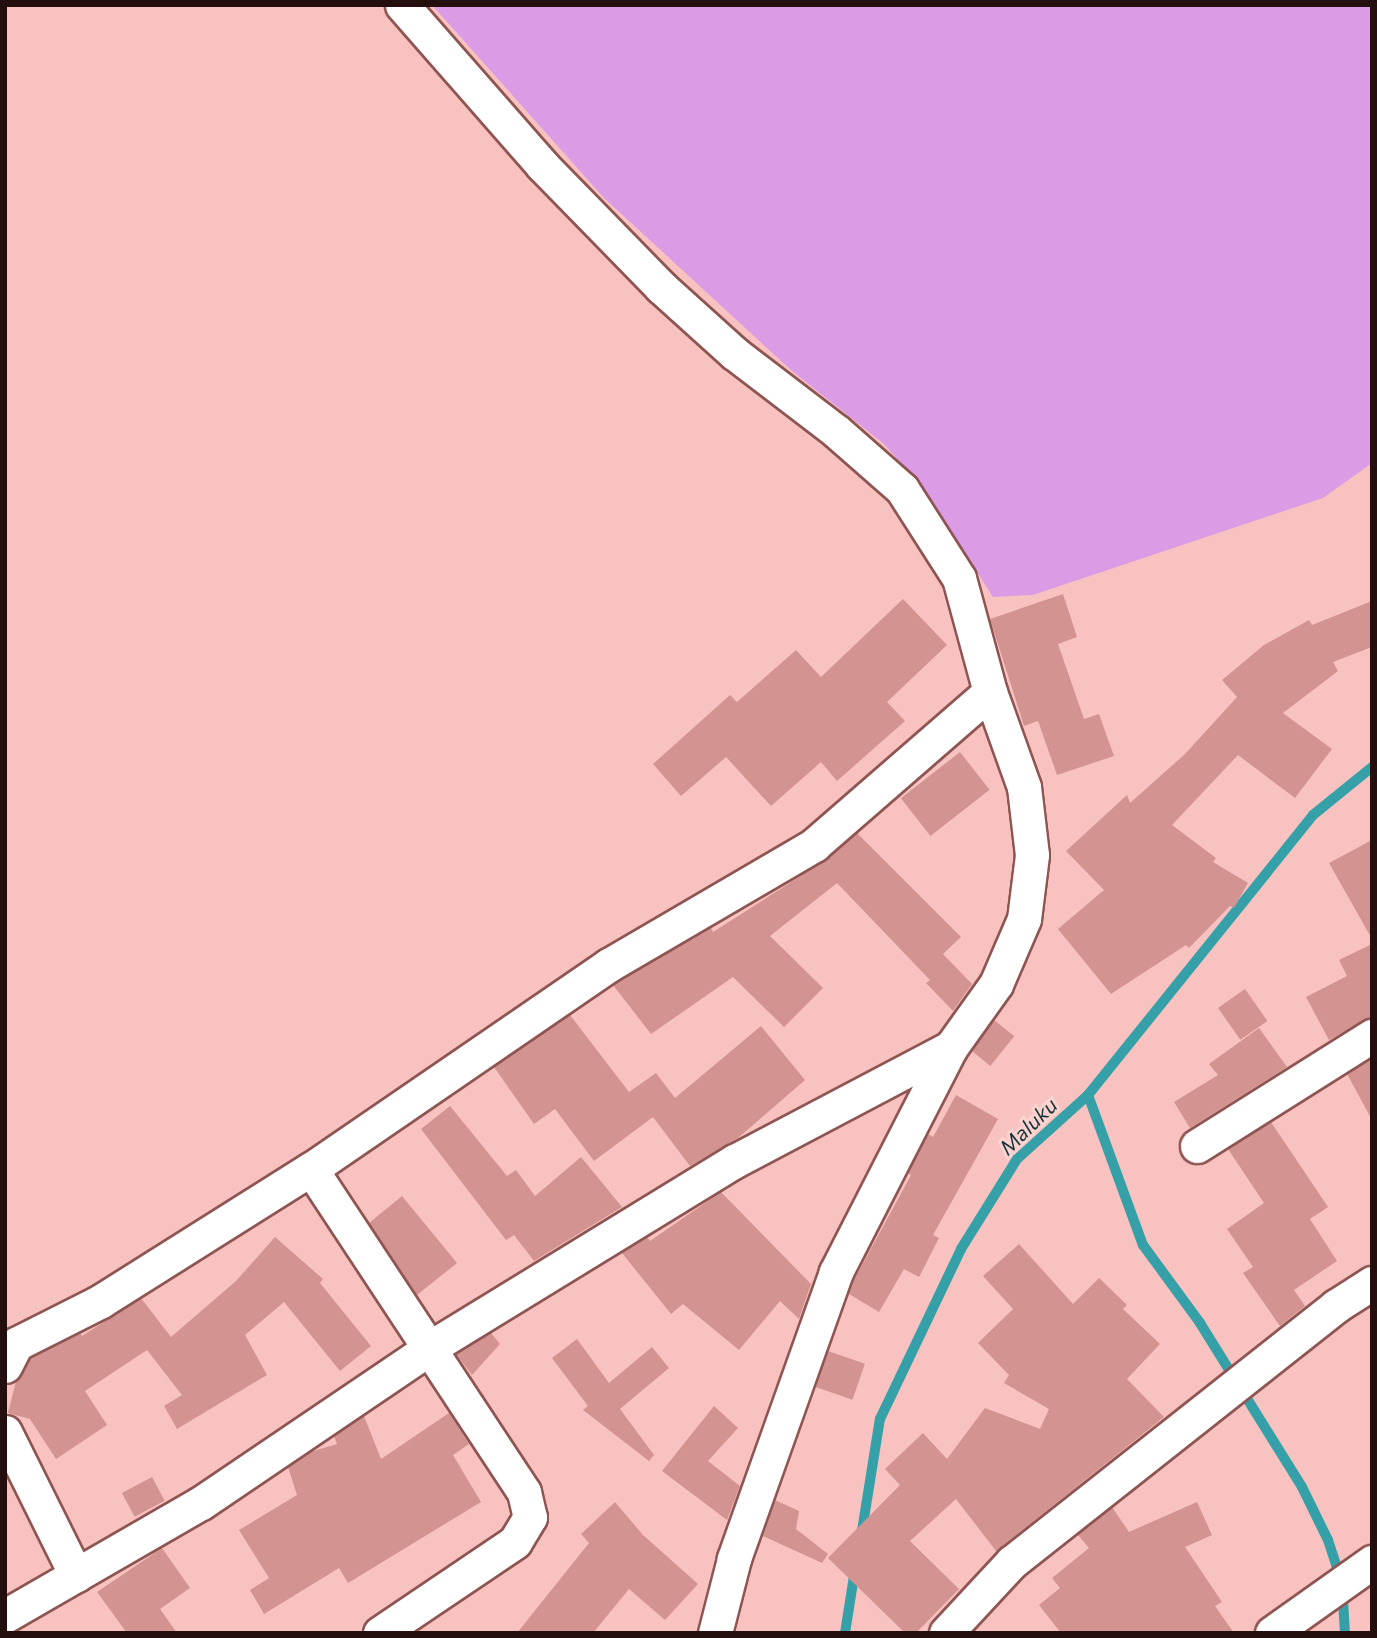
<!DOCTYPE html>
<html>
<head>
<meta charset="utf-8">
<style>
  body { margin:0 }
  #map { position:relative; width:1377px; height:1638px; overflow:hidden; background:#f7c2bf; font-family:Commissioner,sans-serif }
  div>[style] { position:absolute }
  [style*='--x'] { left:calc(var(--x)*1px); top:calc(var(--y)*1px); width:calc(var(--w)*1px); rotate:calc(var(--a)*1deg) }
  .green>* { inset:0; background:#dc9ce5 }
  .stream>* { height:10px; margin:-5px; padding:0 5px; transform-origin:5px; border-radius:5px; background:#35a0a8 }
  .building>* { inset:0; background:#d39491; transform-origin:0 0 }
  .roads { filter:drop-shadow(2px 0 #8e5552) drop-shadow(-2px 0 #8e5552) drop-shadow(0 2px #8e5552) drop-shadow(0 -2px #8e5552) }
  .minor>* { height:33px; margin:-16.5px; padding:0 16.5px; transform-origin:16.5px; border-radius:16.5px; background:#fff }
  span { translate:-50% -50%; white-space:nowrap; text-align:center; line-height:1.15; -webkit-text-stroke:6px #fcd3d0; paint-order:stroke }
  .water-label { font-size:21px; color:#163538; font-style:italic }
  .frame { position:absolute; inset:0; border:7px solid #250e0e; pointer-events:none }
</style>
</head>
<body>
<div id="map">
  <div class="green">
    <div style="clip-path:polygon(432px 5px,1372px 5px,1372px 463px,1323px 498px,1033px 595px,993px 597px,926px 492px,884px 444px,792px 371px,604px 198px)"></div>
  </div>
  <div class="stream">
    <div style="--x:1088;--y:1095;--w:160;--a:69.9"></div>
    <div style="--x:1143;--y:1245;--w:97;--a:53.8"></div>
    <div style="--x:1200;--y:1323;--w:193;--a:58.1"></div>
    <div style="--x:1302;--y:1487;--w:59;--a:63.9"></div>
    <div style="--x:1328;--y:1540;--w:45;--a:72"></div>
    <div style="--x:1342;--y:1583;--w:50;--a:86.6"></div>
    <div style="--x:861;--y:1537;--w:120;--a:-80.9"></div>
    <div style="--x:880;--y:1419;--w:188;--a:-64.5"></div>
    <div style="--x:961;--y:1249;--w:106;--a:-58.1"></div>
    <div style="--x:1017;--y:1159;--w:96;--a:-42"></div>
    <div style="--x:1088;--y:1095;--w:359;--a:-51.2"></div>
    <div style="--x:1313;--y:815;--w:76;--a:-39.1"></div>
    <div style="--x:845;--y:1633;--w:64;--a:-81"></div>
  </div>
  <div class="building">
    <div style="clip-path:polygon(1063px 594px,1077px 637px,1058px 644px,1084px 719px,1099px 714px,1114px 756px,1057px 775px,1038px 721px,1024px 726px,990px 619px)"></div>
    <div style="clip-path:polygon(903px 599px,947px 645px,887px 702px,905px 721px,837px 781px,821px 762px,771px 806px,726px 757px,681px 796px,653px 764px,730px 695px,737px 702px,796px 650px,821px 677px)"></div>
    <div style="clip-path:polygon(1372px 601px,1372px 647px,1333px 662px,1338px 671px,1283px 713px,1332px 749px,1295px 798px,1238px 755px,1172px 825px,1216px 858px,1213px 862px,1248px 883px,1234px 908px,1230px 906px,1189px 948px,1186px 945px,1111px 994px,1058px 929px,1104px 890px,1066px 851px,1127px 795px,1130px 803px,1185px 754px,1237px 697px,1222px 680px,1264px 645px,1309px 620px,1312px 625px)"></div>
    <div style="left:960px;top:752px;width:48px;height:75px;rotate:52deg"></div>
    <div style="clip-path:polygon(857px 833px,961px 937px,943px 954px,972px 984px,953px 1011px,926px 983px,930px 980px,837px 883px,770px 936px,823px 988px,784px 1027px,733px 977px,651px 1034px,613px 985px,711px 928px,713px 932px,824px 861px)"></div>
    <div style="clip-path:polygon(1372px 840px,1372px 939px,1329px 863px)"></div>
    <div style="clip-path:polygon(1372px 944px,1372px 1017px,1329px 1040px,1306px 997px,1347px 976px,1339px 960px)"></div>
    <div style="left:1245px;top:989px;width:39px;height:33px;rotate:55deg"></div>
    <div style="clip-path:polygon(570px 1015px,629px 1092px,656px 1073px,675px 1098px,761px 1026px,805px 1080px,738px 1138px,690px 1166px,653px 1117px,594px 1161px,555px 1109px,534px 1124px,494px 1067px)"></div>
    <div style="left:994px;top:1020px;width:26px;height:38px;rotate:39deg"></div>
    <div style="clip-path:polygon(1259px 1028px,1287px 1067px,1190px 1128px,1174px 1102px,1218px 1075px,1209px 1064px)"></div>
    <div style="clip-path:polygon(1372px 1059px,1372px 1120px,1347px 1074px)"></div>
    <div style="clip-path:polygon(956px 1095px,998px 1119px,933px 1235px,939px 1238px,919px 1277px,904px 1269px,879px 1312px,849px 1294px,854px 1280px,911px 1175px,908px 1173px,928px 1134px,933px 1137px)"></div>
    <div style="clip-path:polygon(450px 1106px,507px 1176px,516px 1170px,535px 1196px,581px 1157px,622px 1207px,534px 1261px,514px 1235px,506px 1240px,421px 1129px)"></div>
    <div style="clip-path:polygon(1271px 1122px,1328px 1207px,1310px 1219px,1337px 1261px,1294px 1290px,1305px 1306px,1280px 1326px,1243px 1273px,1253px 1267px,1227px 1229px,1264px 1203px,1228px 1149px)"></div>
    <div style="clip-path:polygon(721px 1192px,811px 1284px,799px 1319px,780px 1301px,739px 1350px,683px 1304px,671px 1314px,622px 1253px,647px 1237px,650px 1241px)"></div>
    <div style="clip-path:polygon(402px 1196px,457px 1263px,417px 1295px,369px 1223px)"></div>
    <div style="clip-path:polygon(275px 1237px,323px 1279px,320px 1283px,371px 1346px,340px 1371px,284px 1302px,245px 1335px,267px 1375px,177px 1429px,164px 1406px,182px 1395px,147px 1350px,85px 1391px,107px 1425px,56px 1459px,30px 1419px,8px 1413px,16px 1381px,30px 1358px,80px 1333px,82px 1336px,141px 1298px,171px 1337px,236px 1281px)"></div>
    <div style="clip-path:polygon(1019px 1244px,1073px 1304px,1099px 1278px,1127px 1305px,1123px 1309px,1160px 1344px,1127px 1379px,1164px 1417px,996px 1551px,956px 1499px,910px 1541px,959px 1589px,916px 1633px,905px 1633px,828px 1558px,900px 1485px,885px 1469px,923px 1433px,947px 1459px,985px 1408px,1040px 1429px,1049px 1409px,1004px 1383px,1009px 1375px,978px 1343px,1013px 1309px,983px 1276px)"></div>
    <div style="clip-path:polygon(491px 1333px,500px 1344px,472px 1375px,456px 1354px)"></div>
    <div style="clip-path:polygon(577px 1339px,609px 1383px,652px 1347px,669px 1368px,620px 1409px,654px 1455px,649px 1461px,583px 1410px,588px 1406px,552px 1358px)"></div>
    <div style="left:828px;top:1351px;width:39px;height:38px;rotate:19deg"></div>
    <div style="clip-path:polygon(714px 1406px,738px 1428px,708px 1461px,740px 1486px,727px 1520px,662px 1471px)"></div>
    <div style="clip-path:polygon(449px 1413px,469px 1444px,453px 1455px,481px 1502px,348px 1583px,339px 1568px,264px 1614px,250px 1590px,269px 1578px,239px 1530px,297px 1495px,288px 1467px,310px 1452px,337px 1444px,334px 1436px,364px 1416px,381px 1459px)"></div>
    <div style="left:152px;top:1477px;width:27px;height:34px;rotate:62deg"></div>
    <div style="clip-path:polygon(775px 1500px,799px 1511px,796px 1529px,828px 1554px,822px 1563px,763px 1536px)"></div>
    <div style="clip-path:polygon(615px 1502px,643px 1535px,698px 1584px,665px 1620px,629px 1589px,593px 1633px,517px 1633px,589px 1543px,581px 1534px)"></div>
    <div style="clip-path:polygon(1197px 1502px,1212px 1535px,1185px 1547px,1222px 1602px,1215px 1606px,1234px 1633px,1061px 1633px,1039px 1605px,1060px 1588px,1052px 1578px,1089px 1548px,1078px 1535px,1112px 1507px,1129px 1532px)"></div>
    <div style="clip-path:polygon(162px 1548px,190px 1588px,160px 1609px,177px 1633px,127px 1633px,97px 1592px)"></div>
  </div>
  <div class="roads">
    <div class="minor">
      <div style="--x:402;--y:5;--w:213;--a:48.8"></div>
      <div style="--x:542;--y:165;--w:170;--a:45.7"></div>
      <div style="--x:661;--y:287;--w:98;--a:42.1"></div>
      <div style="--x:734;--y:353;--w:128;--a:37.4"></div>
      <div style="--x:836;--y:431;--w:88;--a:41.3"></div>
      <div style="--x:902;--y:489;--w:106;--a:57.4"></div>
      <div style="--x:959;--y:578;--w:118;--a:74.8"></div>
      <div style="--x:990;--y:692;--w:101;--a:70.3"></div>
      <div style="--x:1024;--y:787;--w:68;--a:83.3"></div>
      <div style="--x:1032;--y:855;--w:64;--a:97.1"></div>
      <div style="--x:1024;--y:919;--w:71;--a:113.3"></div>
      <div style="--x:996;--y:984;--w:77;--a:125.5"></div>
      <div style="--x:951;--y:1047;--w:253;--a:117.1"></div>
      <div style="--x:836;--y:1272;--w:305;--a:109.6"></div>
      <div style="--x:734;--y:1559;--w:76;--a:104.4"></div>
      <div style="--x:1197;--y:1146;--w:207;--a:-32.2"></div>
      <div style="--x:311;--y:1169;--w:387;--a:56.6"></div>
      <div style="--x:524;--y:1492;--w:26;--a:77"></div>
      <div style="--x:530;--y:1517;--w:29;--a:121"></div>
      <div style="--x:515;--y:1542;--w:163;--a:146"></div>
      <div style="--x:5;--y:1366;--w:25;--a:-63"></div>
      <div style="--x:16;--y:1344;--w:95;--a:-26.8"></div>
      <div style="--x:101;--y:1301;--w:248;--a:-32.2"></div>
      <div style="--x:311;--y:1169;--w:361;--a:-34.4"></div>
      <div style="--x:609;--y:965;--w:238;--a:-30.3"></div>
      <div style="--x:814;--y:845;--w:233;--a:-41"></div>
      <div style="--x:5;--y:1432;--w:160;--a:63.6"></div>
      <div style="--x:5;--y:1616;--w:226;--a:-30"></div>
      <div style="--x:201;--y:1503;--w:278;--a:-34.1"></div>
      <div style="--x:431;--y:1347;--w:356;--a:-31.5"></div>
      <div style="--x:735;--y:1161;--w:244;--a:-27.8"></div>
      <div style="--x:946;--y:1633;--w:97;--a:-47.1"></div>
      <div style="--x:1012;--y:1562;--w:413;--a:-38.3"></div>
      <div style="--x:1336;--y:1306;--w:43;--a:-32.6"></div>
      <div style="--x:1272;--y:1633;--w:123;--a:-35.4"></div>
    </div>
  </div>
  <div class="water-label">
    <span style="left:1028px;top:1126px;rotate:-44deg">Maluku</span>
  </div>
  <div class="frame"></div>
</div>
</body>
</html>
